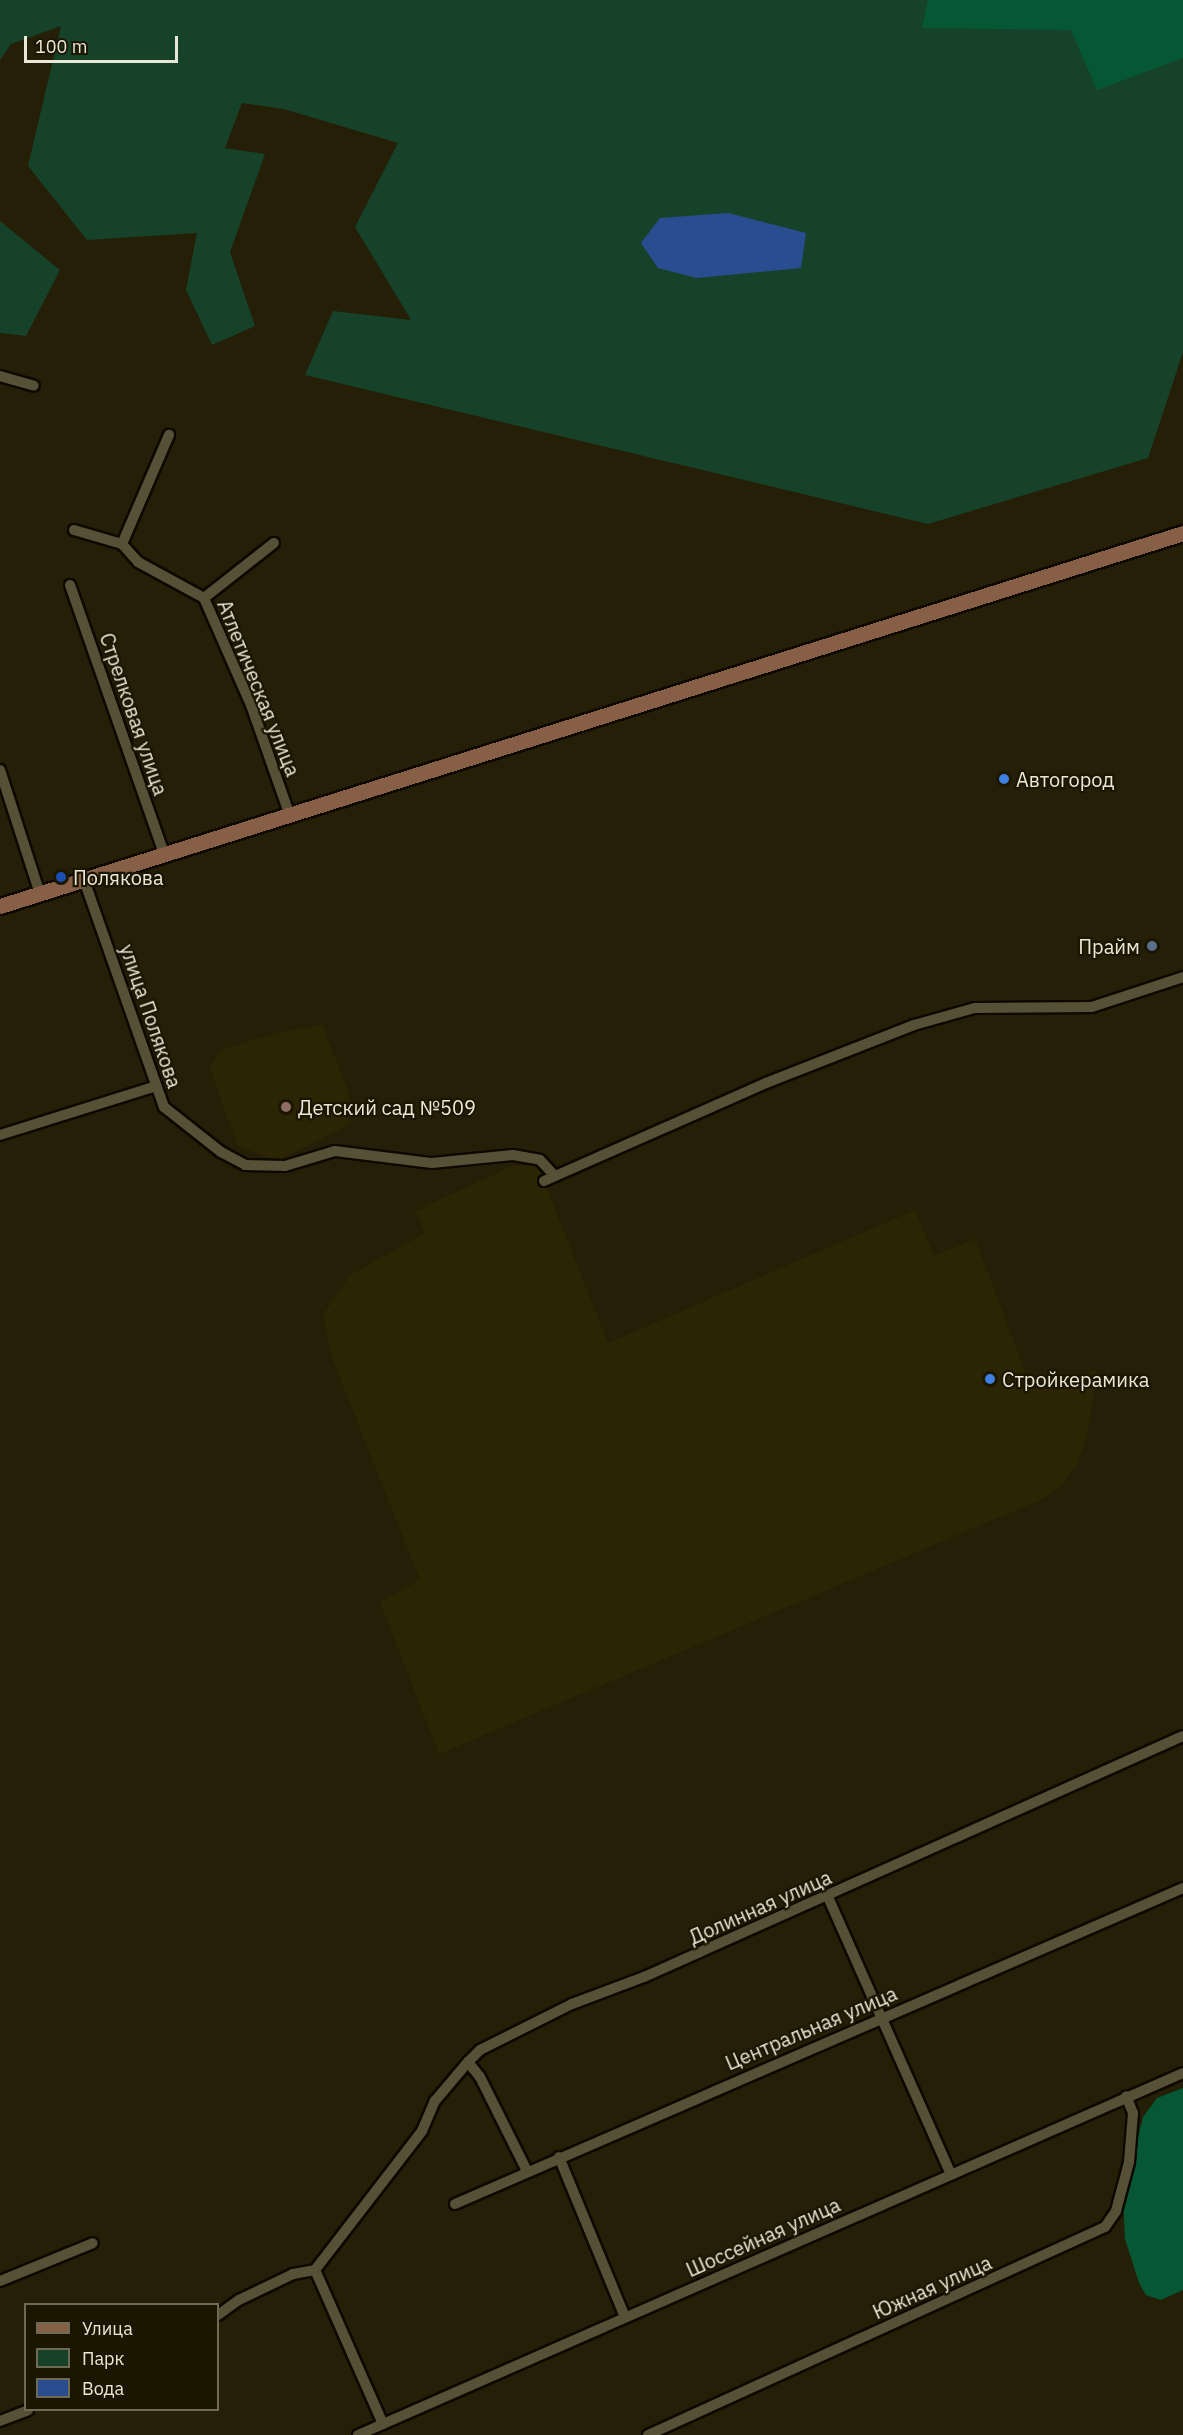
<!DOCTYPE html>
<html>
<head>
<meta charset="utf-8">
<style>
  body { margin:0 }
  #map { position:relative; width:1183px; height:2435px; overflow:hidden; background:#241f06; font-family:"IBM Plex Sans",sans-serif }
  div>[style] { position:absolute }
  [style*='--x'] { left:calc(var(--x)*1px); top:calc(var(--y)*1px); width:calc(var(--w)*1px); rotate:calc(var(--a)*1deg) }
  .built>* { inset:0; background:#2b2503 }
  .green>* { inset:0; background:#17422a }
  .forest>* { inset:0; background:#055833 }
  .water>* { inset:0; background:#2a4d91 }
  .roads { filter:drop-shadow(2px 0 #0d0900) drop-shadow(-2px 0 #0d0900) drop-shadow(0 2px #0d0900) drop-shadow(0 -2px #0d0900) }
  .street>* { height:10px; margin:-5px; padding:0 5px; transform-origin:5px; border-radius:5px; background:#555036 }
  .secondary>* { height:15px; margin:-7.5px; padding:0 7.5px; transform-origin:7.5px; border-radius:7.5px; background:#875e46 }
  .dots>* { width:16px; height:16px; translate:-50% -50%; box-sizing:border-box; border:3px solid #1b1600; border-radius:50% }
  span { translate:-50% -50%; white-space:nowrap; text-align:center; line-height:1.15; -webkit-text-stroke:4.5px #1b1600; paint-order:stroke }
  .street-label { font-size:20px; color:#eae7d8 }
  .poi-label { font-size:20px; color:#eae7d8 }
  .left { translate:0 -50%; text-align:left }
  .right { translate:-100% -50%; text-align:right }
  .legend { position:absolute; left:24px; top:2303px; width:195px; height:108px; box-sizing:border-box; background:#1b1600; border:2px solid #6e6a56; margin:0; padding:8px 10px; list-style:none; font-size:18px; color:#eae7d8 }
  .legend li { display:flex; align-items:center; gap:12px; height:30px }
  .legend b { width:30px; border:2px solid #6e6a56 }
  .scale { position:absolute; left:24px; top:36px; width:154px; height:27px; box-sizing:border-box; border:3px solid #eae7d8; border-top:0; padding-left:8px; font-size:18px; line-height:21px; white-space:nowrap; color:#eae7d8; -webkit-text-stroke:4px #1b1600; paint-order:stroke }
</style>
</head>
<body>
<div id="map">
  <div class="built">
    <div style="clip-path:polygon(322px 1025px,348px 1091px,350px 1124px,276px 1161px,237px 1145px,210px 1068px,219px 1051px,278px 1032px)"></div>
    <div style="clip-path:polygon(515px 1165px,538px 1166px,608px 1343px,915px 1210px,934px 1256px,975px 1239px,1032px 1389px,1097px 1370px,1086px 1440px,1076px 1466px,1063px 1484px,1045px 1498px,439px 1754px,380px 1602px,420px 1580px,332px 1358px,323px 1315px,350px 1275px,425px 1233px,415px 1211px)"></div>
  </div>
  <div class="green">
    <div style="clip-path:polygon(0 0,1183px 0,1183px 352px,1148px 458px,928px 524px,305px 375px,333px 311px,411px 320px,355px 227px,398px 143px,284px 109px,242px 103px,225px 148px,265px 154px,230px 252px,255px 326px,212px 345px,186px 290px,197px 233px,87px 240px,28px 166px,61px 26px,11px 44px,0 60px)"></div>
    <div style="clip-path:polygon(0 221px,60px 270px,26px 336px,0 333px)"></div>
  </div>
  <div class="forest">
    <div style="clip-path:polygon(928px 0,1183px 0,1183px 58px,1097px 90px,1071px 30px,922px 28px)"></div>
    <div style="clip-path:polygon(1183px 2088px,1183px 2290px,1161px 2300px,1146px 2295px,1139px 2283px,1125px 2239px,1123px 2199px,1143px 2117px,1157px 2098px)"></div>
  </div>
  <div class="water">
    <div style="clip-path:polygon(728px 213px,806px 233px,801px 268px,697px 278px,658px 268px,641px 243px,660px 218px)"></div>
  </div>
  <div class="roads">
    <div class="street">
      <div style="--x:0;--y:376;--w:35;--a:16"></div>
      <div style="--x:74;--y:530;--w:50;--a:16.3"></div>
      <div style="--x:122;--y:544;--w:24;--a:48"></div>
      <div style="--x:138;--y:562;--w:75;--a:28.6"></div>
      <div style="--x:204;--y:598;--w:117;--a:66.3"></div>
      <div style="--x:251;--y:705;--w:118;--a:70.6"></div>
      <div style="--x:122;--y:544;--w:119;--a:-66.7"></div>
      <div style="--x:70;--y:585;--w:285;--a:70.7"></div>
      <div style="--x:204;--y:598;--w:89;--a:-38.2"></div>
      <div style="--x:0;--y:770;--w:130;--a:72.1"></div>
      <div style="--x:84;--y:880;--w:241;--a:70.6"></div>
      <div style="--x:164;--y:1107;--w:73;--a:38.3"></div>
      <div style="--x:221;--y:1152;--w:27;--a:28"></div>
      <div style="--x:245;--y:1165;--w:40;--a:1.4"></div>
      <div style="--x:285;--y:1166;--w:52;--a:-16.7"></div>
      <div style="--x:335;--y:1151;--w:98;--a:7.1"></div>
      <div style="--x:432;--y:1163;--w:81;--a:-5.6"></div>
      <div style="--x:513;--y:1155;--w:27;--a:10"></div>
      <div style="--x:540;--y:1160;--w:22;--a:47"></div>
      <div style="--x:0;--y:1135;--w:164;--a:-17.4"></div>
      <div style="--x:544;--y:1181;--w:243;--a:-23.8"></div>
      <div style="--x:766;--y:1083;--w:159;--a:-21.4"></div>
      <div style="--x:914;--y:1025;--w:63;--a:-15.6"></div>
      <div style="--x:975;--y:1008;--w:117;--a:-0.5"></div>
      <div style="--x:1092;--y:1007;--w:96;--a:-18.2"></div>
      <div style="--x:828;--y:1897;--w:303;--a:66.1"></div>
      <div style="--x:559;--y:2157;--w:173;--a:67.6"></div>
      <div style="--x:527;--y:2171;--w:105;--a:-116.6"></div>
      <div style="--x:480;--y:2077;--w:19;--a:-129"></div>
      <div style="--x:468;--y:2062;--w:17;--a:-45"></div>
      <div style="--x:480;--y:2050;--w:103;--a:-26.6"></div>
      <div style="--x:572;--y:2004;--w:77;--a:-20.6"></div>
      <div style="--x:644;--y:1977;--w:590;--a:-24.09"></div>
      <div style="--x:455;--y:2204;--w:794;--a:-23.46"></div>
      <div style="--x:0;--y:2281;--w:100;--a:-22.2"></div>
      <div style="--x:218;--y:2315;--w:26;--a:-36"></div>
      <div style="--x:239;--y:2300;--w:60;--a:-25.7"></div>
      <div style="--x:293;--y:2274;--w:22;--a:-10"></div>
      <div style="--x:0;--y:2421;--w:30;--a:-21"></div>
      <div style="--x:383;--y:2424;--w:168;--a:-113.8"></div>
      <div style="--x:315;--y:2270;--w:175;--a:-52.4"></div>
      <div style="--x:422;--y:2131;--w:33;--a:-67"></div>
      <div style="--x:435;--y:2101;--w:51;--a:-49.8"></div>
      <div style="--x:358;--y:2435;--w:901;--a:-23.69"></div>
      <div style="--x:648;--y:2435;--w:502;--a:-24.47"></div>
      <div style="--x:1105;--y:2227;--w:19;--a:-55"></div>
      <div style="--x:1116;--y:2211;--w:51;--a:-75.1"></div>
      <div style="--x:1129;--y:2162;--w:49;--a:-85.3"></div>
      <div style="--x:1133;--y:2113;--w:18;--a:-112"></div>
    </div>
    <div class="secondary">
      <div style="--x:0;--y:906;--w:1240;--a:-17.5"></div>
    </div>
  </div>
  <div class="dots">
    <div style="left:1004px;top:779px;background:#3f7fe0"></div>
    <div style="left:61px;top:877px;background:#1a4fb4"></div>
    <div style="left:1152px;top:946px;background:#5c6f8a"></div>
    <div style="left:286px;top:1107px;background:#8d6e63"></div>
    <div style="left:990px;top:1379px;background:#3f7fe0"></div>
  </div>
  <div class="street-label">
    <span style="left:259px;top:688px;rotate:68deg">Атлетическая улица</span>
    <span style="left:134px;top:714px;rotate:71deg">Стрелковая улица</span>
    <span style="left:151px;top:1016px;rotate:71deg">улица Полякова</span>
    <span style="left:760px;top:1907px;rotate:-24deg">Долинная улица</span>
    <span style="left:811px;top:2028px;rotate:-23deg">Центральная улица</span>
    <span style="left:763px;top:2237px;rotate:-24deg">Шоссейная улица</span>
    <span style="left:932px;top:2287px;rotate:-24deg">Южная улица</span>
  </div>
  <div class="poi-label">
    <span class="left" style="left:1016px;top:779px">Автогород</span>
    <span class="left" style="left:73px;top:877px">Полякова</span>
    <span class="right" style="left:1140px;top:946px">Прайм</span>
    <span class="left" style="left:298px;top:1107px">Детский сад №509</span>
    <span class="left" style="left:1002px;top:1379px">Стройкерамика</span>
  </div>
  <ul class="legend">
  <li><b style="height:8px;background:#875e46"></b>Улица</li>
  <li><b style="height:16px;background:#17422a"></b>Парк</li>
  <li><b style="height:16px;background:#2a4d91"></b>Вода</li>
  </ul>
  <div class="scale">100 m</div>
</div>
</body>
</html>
